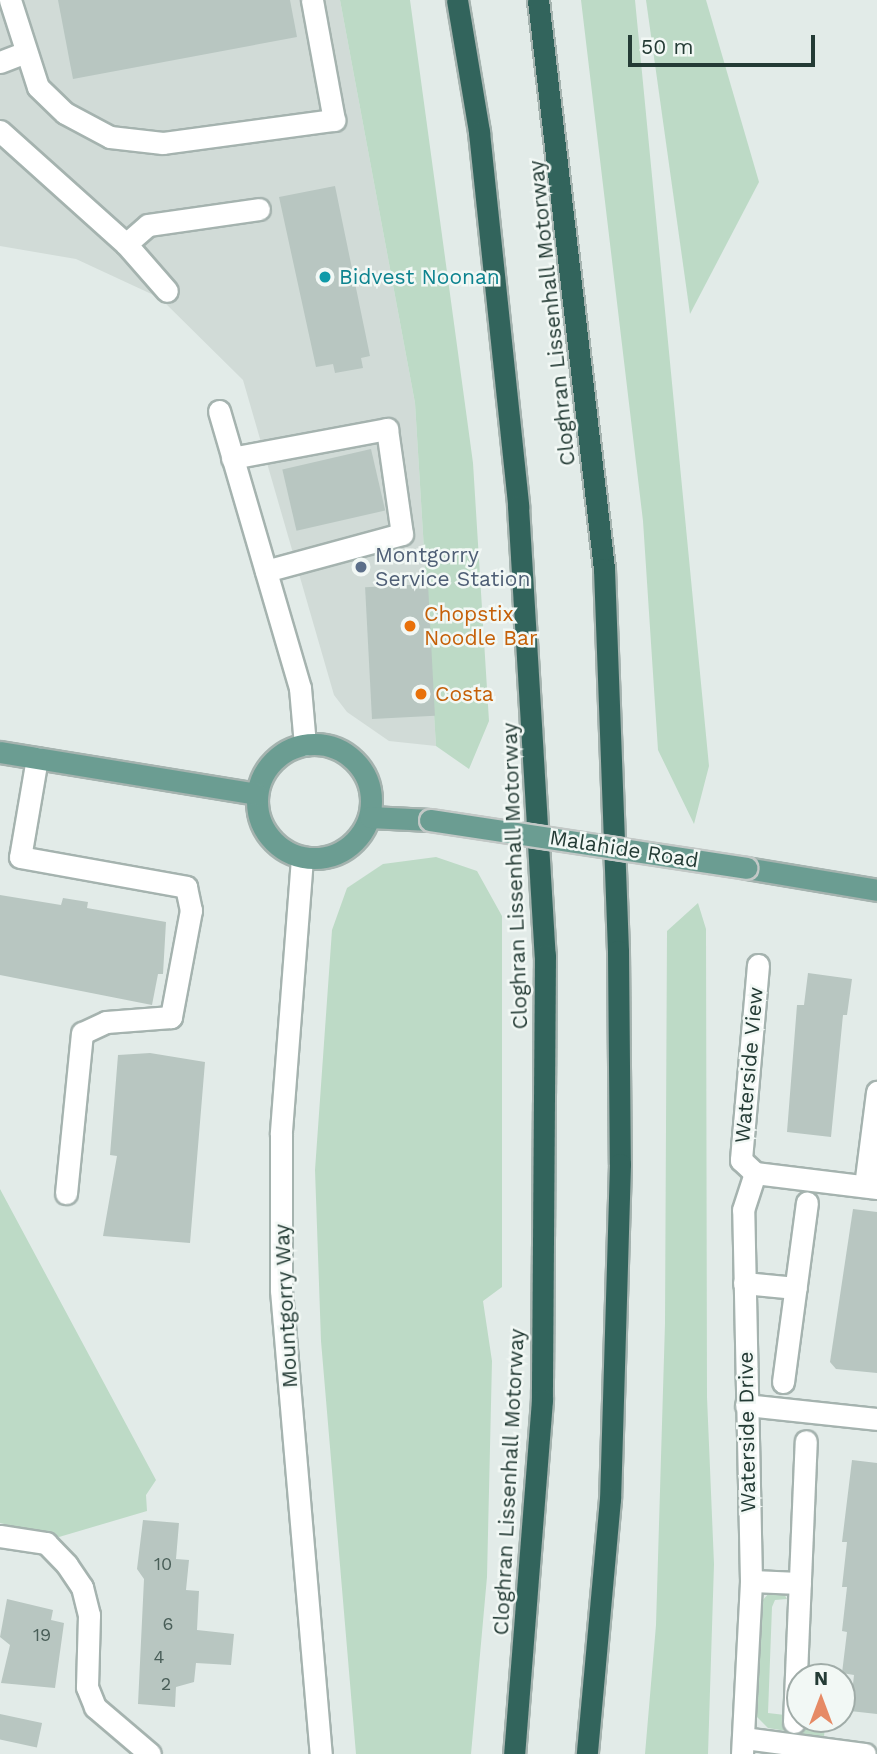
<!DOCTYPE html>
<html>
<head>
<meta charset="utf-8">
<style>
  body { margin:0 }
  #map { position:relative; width:877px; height:1754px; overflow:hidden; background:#e2ebe8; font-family:"Work Sans",sans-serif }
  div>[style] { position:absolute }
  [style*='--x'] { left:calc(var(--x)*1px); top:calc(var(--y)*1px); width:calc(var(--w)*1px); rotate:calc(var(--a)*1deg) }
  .built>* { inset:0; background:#d1dbd7 }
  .green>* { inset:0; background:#bddac6 }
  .building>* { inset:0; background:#b8c6c1; transform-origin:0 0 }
  .roads { filter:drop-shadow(2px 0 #a5b3af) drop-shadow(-2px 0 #a5b3af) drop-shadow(0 2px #a5b3af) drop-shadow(0 -2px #a5b3af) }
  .minor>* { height:21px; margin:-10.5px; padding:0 10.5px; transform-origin:10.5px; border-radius:10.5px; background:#fff }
  .major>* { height:21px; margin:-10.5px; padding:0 10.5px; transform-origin:10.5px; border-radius:10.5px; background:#6b9d92 }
  .major>.ring { margin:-10.5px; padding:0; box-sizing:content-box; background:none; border:21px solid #6b9d92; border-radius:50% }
  .highway>* { height:21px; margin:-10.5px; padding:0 10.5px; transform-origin:10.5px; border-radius:10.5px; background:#32645c }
  .bridges { filter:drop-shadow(2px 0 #c2c8c6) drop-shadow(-2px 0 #c2c8c6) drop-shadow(0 2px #c2c8c6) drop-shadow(0 -2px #c2c8c6) }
  .major-bridge>* { height:21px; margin:-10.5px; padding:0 10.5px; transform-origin:10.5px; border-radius:10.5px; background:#6b9d92 }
  .dots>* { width:19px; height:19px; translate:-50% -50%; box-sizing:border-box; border:4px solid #f2f8f5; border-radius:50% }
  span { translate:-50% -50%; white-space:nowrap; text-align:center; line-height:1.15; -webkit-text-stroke:5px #f2f8f5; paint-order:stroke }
  .number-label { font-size:18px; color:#495e58 }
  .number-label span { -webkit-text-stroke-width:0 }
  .culture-label { font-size:21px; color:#0d838f }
  .left { translate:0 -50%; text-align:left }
  .street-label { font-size:21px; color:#243b35 }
  .service-label { font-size:21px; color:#4e5e75 }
  .food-label { font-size:21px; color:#c56008 }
  .north { position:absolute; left:786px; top:1663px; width:70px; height:70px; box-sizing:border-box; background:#f2f8f5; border:2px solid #a0aca8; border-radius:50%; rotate:0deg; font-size:19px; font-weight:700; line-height:28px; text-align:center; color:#243b35 }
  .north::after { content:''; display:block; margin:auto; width:24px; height:32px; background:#e68a65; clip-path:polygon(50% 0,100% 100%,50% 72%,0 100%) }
  .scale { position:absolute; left:628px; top:35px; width:187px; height:32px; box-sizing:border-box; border:4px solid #243b35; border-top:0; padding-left:9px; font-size:21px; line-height:24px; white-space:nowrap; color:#243b35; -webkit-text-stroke:5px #f2f8f5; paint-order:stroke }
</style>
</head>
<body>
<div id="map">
  <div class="built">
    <div style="clip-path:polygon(0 0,340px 0,415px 403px,436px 746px,389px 741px,347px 712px,334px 695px,243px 380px,160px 298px,76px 259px,0 246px)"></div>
  </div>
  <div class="green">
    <div style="clip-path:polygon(340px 0,410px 0,473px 463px,489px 721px,469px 769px,436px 746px,415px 403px)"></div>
    <div style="clip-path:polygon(581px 0,635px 0,709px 766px,694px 824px,658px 750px,643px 521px)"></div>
    <div style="clip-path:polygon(646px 0,706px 0,759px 182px,690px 314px)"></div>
    <div style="clip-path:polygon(436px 857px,477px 871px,502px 916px,502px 1287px,483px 1301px,492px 1361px,487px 1577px,471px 1754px,356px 1754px,321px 1341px,315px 1170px,332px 930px,347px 888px,383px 864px)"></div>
    <div style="clip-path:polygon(698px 903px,706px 929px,707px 1397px,714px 1564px,708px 1754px,645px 1754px,656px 1625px,665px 1323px,667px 931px)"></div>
    <div style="clip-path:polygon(0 1189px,156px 1480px,146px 1495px,147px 1511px,59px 1537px,0 1523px)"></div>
    <div style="clip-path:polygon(783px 1592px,787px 1599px,775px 1600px,772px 1607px,768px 1713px,785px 1715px,785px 1729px,825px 1725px,824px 1737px,768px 1728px,756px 1716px,761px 1602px,769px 1593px)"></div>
  </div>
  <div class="building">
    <div style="clip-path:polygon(58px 0,290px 0,297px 37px,73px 79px)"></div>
    <div style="clip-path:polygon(335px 186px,370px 356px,361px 358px,363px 368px,335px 373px,333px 364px,316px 367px,279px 197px)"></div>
    <div style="left:371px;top:449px;width:63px;height:91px;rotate:77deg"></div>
    <div style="left:428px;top:584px;width:132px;height:63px;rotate:87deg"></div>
    <div style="clip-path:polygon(0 895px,61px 905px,63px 898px,88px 902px,87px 908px,166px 922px,163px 974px,158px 974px,152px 1005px,0 975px)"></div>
    <div style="clip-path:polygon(808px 973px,852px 979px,847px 1015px,843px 1015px,831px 1137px,787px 1132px,797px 1005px,804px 1005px)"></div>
    <div style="clip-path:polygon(150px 1053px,205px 1062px,190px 1243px,103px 1236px,117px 1156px,110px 1155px,118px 1055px)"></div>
    <div style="clip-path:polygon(853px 1209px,877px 1212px,877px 1373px,836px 1369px,830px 1362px)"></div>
    <div style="clip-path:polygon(852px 1460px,877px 1463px,877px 1714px,850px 1711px,854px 1675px,842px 1673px,847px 1632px,842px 1631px,847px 1587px,842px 1587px,847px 1542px,842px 1542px)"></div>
    <div style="clip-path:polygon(143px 1520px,179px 1523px,176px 1559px,189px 1560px,186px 1590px,199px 1591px,197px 1630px,234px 1634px,231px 1665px,196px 1663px,194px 1682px,176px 1687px,175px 1707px,138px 1704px,144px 1579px,137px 1569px)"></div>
    <div style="clip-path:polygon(7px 1599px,53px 1610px,51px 1620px,64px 1623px,55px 1688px,1px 1683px,10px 1645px,0 1637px)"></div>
    <div style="left:0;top:1714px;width:43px;height:25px;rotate:12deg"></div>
  </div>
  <div class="roads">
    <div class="minor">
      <div style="--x:10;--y:0;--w:91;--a:72.2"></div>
      <div style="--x:38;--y:87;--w:37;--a:44"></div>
      <div style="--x:65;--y:113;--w:51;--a:28.1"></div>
      <div style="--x:110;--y:137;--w:53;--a:6.5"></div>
      <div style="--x:163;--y:143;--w:173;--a:-7.7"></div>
      <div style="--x:334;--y:120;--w:122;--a:-100.4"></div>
      <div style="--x:0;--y:62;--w:25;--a:-21"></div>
      <div style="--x:0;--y:131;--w:169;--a:41.9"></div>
      <div style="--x:126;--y:244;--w:62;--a:48.9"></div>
      <div style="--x:126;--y:244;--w:29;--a:-41"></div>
      <div style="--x:148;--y:225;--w:112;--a:-8.2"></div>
      <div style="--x:219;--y:411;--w:289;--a:73.7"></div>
      <div style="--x:300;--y:688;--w:57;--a:85"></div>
      <div style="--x:232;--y:458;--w:158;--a:-10.6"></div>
      <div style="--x:387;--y:429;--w:106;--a:81.9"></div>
      <div style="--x:402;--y:534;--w:141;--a:164.8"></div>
      <div style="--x:37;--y:758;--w:100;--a:99.7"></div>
      <div style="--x:20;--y:857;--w:169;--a:10.2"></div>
      <div style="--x:186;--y:887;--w:24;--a:78"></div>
      <div style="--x:191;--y:910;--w:109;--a:100.6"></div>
      <div style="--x:171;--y:1017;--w:65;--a:175.6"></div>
      <div style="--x:106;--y:1022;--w:26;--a:155"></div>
      <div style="--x:82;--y:1033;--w:161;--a:95.7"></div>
      <div style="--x:302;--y:858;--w:277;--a:94.4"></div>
      <div style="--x:281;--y:1134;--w:156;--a:90"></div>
      <div style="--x:281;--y:1290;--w:466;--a:85.1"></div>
      <div style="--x:758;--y:965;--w:196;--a:95"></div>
      <div style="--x:741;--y:1160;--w:19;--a:43"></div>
      <div style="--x:755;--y:1173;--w:123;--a:7"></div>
      <div style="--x:865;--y:1186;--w:95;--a:-82.7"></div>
      <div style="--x:744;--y:1283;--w:52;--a:5.5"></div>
      <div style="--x:783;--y:1382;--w:181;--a:-82.4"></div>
      <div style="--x:746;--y:1405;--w:132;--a:6.1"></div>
      <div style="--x:0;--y:1536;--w:47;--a:8.7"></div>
      <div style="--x:46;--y:1543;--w:30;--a:46"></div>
      <div style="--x:67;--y:1565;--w:27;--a:56"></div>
      <div style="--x:82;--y:1587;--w:29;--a:76"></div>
      <div style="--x:89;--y:1615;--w:72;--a:91.6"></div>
      <div style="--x:87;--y:1687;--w:22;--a:68"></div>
      <div style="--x:95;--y:1707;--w:72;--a:40.5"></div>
      <div style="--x:751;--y:1581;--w:49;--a:2.3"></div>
      <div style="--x:794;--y:1722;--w:281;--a:-87.6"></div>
      <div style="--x:744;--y:1738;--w:122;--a:7.5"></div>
      <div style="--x:742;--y:1754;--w:173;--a:-87"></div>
      <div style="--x:751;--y:1581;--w:371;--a:-91.2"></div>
      <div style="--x:743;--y:1210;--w:39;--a:-72"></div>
    </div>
    <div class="major">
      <div class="ring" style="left:257px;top:744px;width:93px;height:93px"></div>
      <div style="--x:0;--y:752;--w:260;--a:9.3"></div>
      <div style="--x:370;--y:817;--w:60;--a:2.9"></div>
      <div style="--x:746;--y:868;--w:133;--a:9.5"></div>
    </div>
    <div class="highway">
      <div style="--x:457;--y:0;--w:134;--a:80.5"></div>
      <div style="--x:479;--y:132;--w:376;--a:84"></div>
      <div style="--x:518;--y:506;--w:450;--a:86.6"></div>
      <div style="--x:545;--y:955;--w:445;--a:90.4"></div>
      <div style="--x:542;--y:1400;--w:355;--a:94.5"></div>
      <div style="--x:538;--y:0;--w:573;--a:83.38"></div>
      <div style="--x:604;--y:569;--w:382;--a:87.9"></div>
      <div style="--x:618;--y:951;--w:213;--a:89.5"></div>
      <div style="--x:620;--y:1164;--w:335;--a:91.7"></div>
      <div style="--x:610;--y:1499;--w:256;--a:95.2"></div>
    </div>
  </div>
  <div class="bridges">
    <div class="major-bridge">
      <div style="--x:430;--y:820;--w:320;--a:8.6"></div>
    </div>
  </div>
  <div class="dots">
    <div style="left:325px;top:277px;background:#0f9aa8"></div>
    <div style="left:361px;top:567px;background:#5c6f8a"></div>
    <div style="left:410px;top:626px;background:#e8710a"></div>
    <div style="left:421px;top:694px;background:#e8710a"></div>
  </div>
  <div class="number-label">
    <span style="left:163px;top:1564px">10</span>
    <span style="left:168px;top:1624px">6</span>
    <span style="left:42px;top:1635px">19</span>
    <span style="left:159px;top:1657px">4</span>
    <span style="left:166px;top:1684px">2</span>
  </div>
  <div class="culture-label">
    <span class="left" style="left:339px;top:277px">Bidvest Noonan</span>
  </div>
  <div class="street-label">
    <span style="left:552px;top:313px;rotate:-96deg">Cloghran Lissenhall Motorway</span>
    <span style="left:624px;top:849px;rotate:9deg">Malahide Road</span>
    <span style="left:515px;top:876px;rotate:-92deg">Cloghran Lissenhall Motorway</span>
    <span style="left:749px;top:1065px;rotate:-85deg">Waterside View</span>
    <span style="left:286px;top:1306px;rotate:-93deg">Mountgorry Way</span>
    <span style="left:747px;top:1432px;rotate:-91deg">Waterside Drive</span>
    <span style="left:509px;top:1482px;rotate:-87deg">Cloghran Lissenhall Motorway</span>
  </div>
  <div class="service-label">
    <span class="left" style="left:375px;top:567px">Montgorry<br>Service Station</span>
  </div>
  <div class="food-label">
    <span class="left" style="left:424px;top:626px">Chopstix<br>Noodle Bar</span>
    <span class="left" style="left:435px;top:694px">Costa</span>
  </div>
  <div class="north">N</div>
  <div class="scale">50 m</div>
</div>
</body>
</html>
